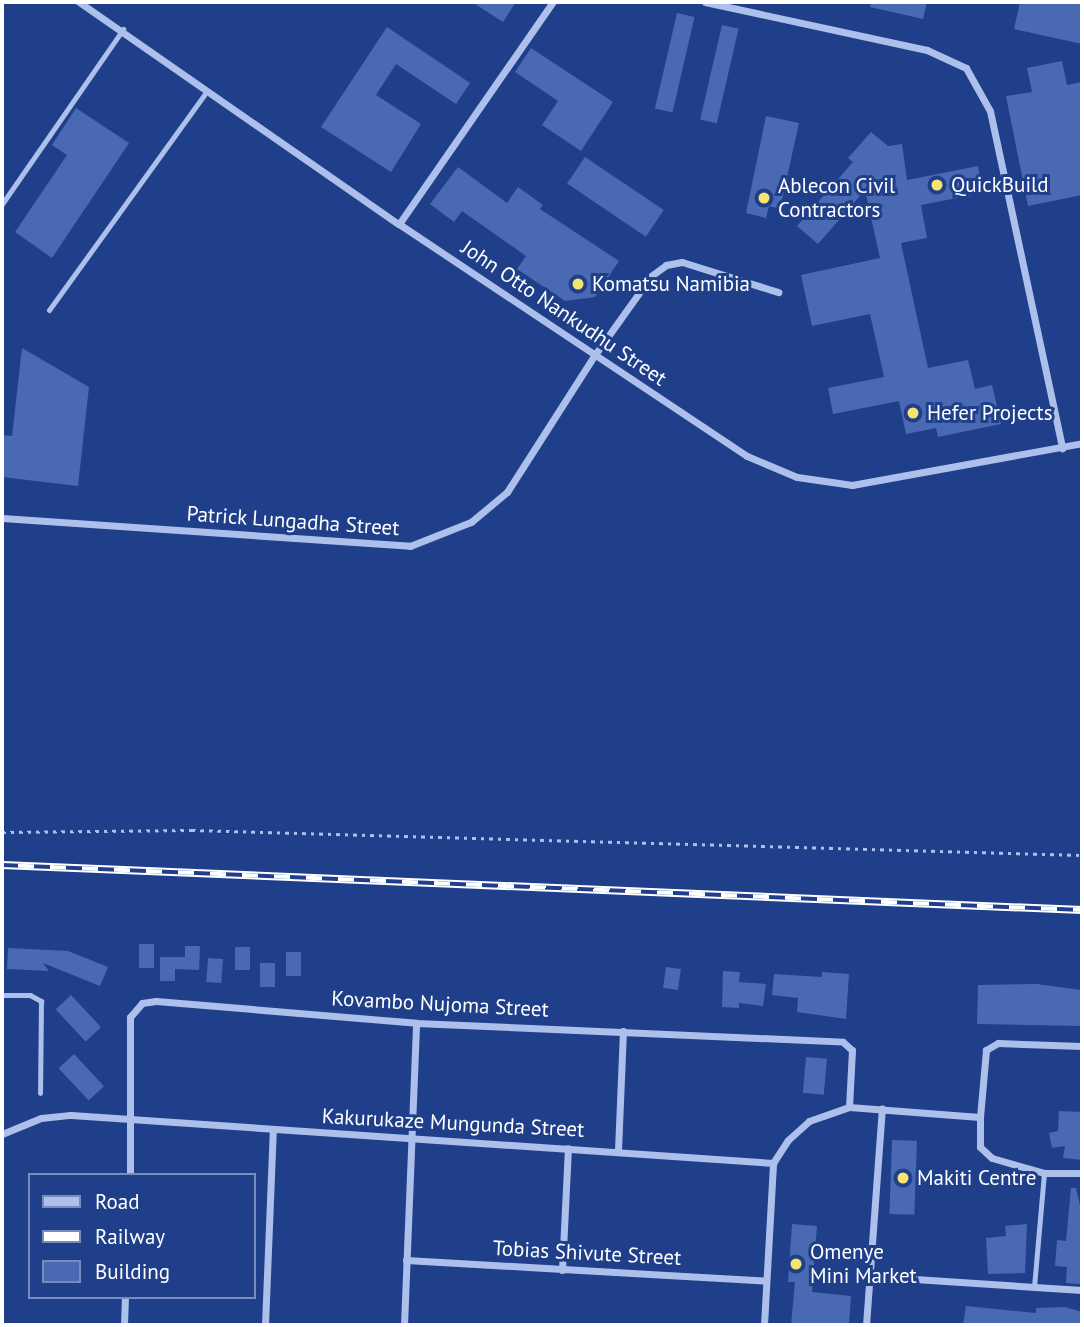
<!DOCTYPE html>
<html>
<head>
<meta charset="utf-8">
<style>
  body { margin:0 }
  #map { position:relative; width:1084px; height:1327px; overflow:hidden; background:#203f8a; font-family:"PT Sans",sans-serif }
  div>[style] { position:absolute }
  [style*='--x'] { left:calc(var(--x)*1px); top:calc(var(--y)*1px); width:calc(var(--w)*1px); rotate:calc(var(--a)*1deg) }
  .building>* { inset:0; background:#4969b2; transform-origin:0 0 }
  .path>* { height:2.5px; margin-top:-1.25px; transform-origin:0; background:repeating-linear-gradient(90deg,#acc0eb 0 3.5px,transparent 0 8.5px) }
  .lane>* { height:5px; margin:-2.5px; padding:0 2.5px; transform-origin:2.5px; border-radius:2.5px; background:#acc0eb }
  .street>* { height:7px; margin:-3.5px; padding:0 3.5px; transform-origin:3.5px; border-radius:3.5px; background:#acc0eb }
  .rail>* { height:8px; margin-top:-4px; transform-origin:0; background:repeating-linear-gradient(90deg,#203f8a 0 16px,#fff 0 32px); box-sizing:border-box; border-block:2px solid #fff }
  .dots>* { width:19px; height:19px; translate:-50% -50%; box-sizing:border-box; border:4px solid #203f8a; border-radius:50% }
  span { translate:-50% -50%; white-space:nowrap; text-align:center; line-height:1.15; -webkit-text-stroke:6px #203f8a; paint-order:stroke }
  .poi-label { font-size:21px; color:#fff }
  .left { translate:0 -50%; text-align:left }
  .street-label { font-size:21px; color:#fff }
  .frame { position:absolute; inset:0; border:4px solid #fff; pointer-events:none }
  .legend { position:absolute; left:28px; top:1173px; width:228px; height:126px; box-sizing:border-box; background:#203f8a; border:2px solid #798cb9; margin:0; padding:9px 12px; list-style:none; font-size:21px; color:#fff }
  .legend li { display:flex; align-items:center; gap:14px; height:35px }
  .legend b { width:35px; border:2px solid #798cb9 }
</style>
</head>
<body>
<div id="map">
  <div class="building">
    <div style="clip-path:polygon(472px 2px,516px 2px,503px 22px)"></div>
    <div style="clip-path:polygon(871px 2px,927px 2px,923px 19px,870px 7px)"></div>
    <div style="clip-path:polygon(1020px 2px,1082px 2px,1082px 44px,1014px 29px)"></div>
    <div style="left:677px;top:13px;width:18px;height:98px;rotate:13deg"></div>
    <div style="left:722px;top:25px;width:17px;height:97px;rotate:13deg"></div>
    <div style="clip-path:polygon(387px 27px,470px 83px,456px 104px,396px 64px,376px 95px,421px 124px,391px 172px,321px 127px)"></div>
    <div style="clip-path:polygon(531px 48px,613px 102px,581px 151px,542px 125px,558px 101px,515px 72px)"></div>
    <div style="clip-path:polygon(1062px 61px,1067px 85px,1082px 82px,1082px 195px,1028px 206px,1006px 96px,1032px 92px,1027px 68px)"></div>
    <div style="clip-path:polygon(76px 108px,129px 143px,52px 258px,15px 232px,67px 155px,52px 145px)"></div>
    <div style="clip-path:polygon(766px 116px,799px 123px,780px 209px,769px 206px,766px 218px,746px 213px)"></div>
    <div style="clip-path:polygon(871px 132px,888px 146px,902px 144px,907px 180px,978px 166px,983px 193px,921px 205px,927px 238px,901px 243px,928px 368px,968px 360px,975px 389px,992px 385px,1001px 424px,938px 437px,936px 428px,906px 434px,899px 401px,833px 414px,828px 388px,884px 377px,870px 314px,812px 326px,801px 275px,880px 258px,865px 190px,818px 244px,797px 226px,853px 162px,848px 158px)"></div>
    <div style="left:585px;top:157px;width:95px;height:32px;rotate:34deg"></div>
    <div style="clip-path:polygon(458px 167px,507px 203px,518px 187px,543px 205px,540px 209px,619px 261px,595px 297px,565px 301px,517px 269px,526px 256px,462px 211px,454px 222px,430px 204px)"></div>
    <div style="clip-path:polygon(22px 348px,89px 387px,78px 486px,2px 477px,2px 435px,12px 436px)"></div>
    <div style="left:139px;top:944px;width:15px;height:24px"></div>
    <div style="clip-path:polygon(185px 946px,200px 946px,199px 970px,175px 969px,175px 981px,160px 981px,160px 957px,185px 957px)"></div>
    <div style="left:235px;top:947px;width:15px;height:23px"></div>
    <div style="clip-path:polygon(8px 948px,68px 951px,108px 967px,100px 986px,43px 963px,49px 971px,7px 969px)"></div>
    <div style="left:286px;top:952px;width:15px;height:24px"></div>
    <div style="left:208px;top:958px;width:15px;height:24px;rotate:4deg"></div>
    <div style="left:260px;top:963px;width:15px;height:24px"></div>
    <div style="left:666px;top:967px;width:15px;height:21px;rotate:8deg"></div>
    <div style="clip-path:polygon(723px 971px,740px 972px,739px 982px,766px 984px,763px 1006px,739px 1003px,739px 1008px,722px 1007px)"></div>
    <div style="clip-path:polygon(822px 972px,849px 974px,846px 1019px,797px 1012px,798px 998px,772px 995px,774px 974px,822px 977px)"></div>
    <div style="clip-path:polygon(1037px 984px,1081px 990px,1082px 1026px,977px 1024px,978px 985px)"></div>
    <div style="left:71px;top:995px;width:44px;height:21px;rotate:47deg"></div>
    <div style="left:74px;top:1054px;width:44px;height:21px;rotate:47deg"></div>
    <div style="left:806px;top:1057px;width:21px;height:36px;rotate:5deg"></div>
    <div style="clip-path:polygon(1059px 1111px,1082px 1112px,1082px 1160px,1063px 1158px,1065px 1146px,1052px 1148px,1049px 1133px,1058px 1131px)"></div>
    <div style="left:892px;top:1140px;width:25px;height:74px;rotate:2deg"></div>
    <div style="clip-path:polygon(1071px 1188px,1076px 1188px,1082px 1214px,1081px 1284px,1066px 1283px,1067px 1267px,1055px 1266px,1057px 1240px,1066px 1241px)"></div>
    <div style="clip-path:polygon(792px 1224px,817px 1226px,812px 1292px,851px 1296px,849px 1325px,791px 1325px,795px 1282px,788px 1282px)"></div>
    <div style="clip-path:polygon(1027px 1224px,1025px 1273px,988px 1274px,986px 1238px,1006px 1236px,1005px 1226px)"></div>
    <div style="clip-path:polygon(966px 1306px,1036px 1313px,1036px 1308px,1065px 1307px,1082px 1312px,1082px 1325px,963px 1325px)"></div>
  </div>
  <div class="path">
    <div style="--x:2;--y:832;--w:190;--a:-0.6"></div>
    <div style="--x:192;--y:830;--w:890;--a:1.61"></div>
  </div>
  <div class="lane">
    <div style="--x:2;--y:204;--w:213;--a:-55.3"></div>
    <div style="--x:49;--y:310;--w:270;--a:-54.2"></div>
    <div style="--x:2;--y:995;--w:28;--a:0"></div>
    <div style="--x:30;--y:995;--w:13;--a:29"></div>
    <div style="--x:41;--y:1001;--w:92;--a:90.6"></div>
    <div style="--x:1034;--y:1287;--w:114;--a:-85"></div>
  </div>
  <div class="street">
    <div style="--x:79;--y:2;--w:389;--a:34.8"></div>
    <div style="--x:399;--y:224;--w:418;--a:33.7"></div>
    <div style="--x:747;--y:456;--w:54;--a:22.8"></div>
    <div style="--x:797;--y:477;--w:56;--a:8.3"></div>
    <div style="--x:852;--y:485;--w:234;--a:-10.3"></div>
    <div style="--x:705;--y:2;--w:227;--a:12.2"></div>
    <div style="--x:927;--y:50;--w:43;--a:24.8"></div>
    <div style="--x:966;--y:68;--w:49;--a:60.8"></div>
    <div style="--x:990;--y:111;--w:345;--a:77.9"></div>
    <div style="--x:399;--y:224;--w:270;--a:-55.3"></div>
    <div style="--x:2;--y:518;--w:409;--a:3.9"></div>
    <div style="--x:410;--y:546;--w:66;--a:-21.5"></div>
    <div style="--x:471;--y:522;--w:47;--a:-39.8"></div>
    <div style="--x:507;--y:492;--w:161;--a:-57.4"></div>
    <div style="--x:594;--y:356;--w:98;--a:-54.5"></div>
    <div style="--x:651;--y:276;--w:19;--a:-36"></div>
    <div style="--x:666;--y:265;--w:16;--a:-11"></div>
    <div style="--x:682;--y:262;--w:101;--a:17.4"></div>
    <div style="--x:1082;--y:1046;--w:84;--a:-178"></div>
    <div style="--x:998;--y:1043;--w:14;--a:150"></div>
    <div style="--x:986;--y:1050;--w:67;--a:95.1"></div>
    <div style="--x:980;--y:1117;--w:30;--a:90"></div>
    <div style="--x:980;--y:1147;--w:16;--a:43"></div>
    <div style="--x:992;--y:1158;--w:54;--a:16.1"></div>
    <div style="--x:1044;--y:1173;--w:38;--a:0"></div>
    <div style="--x:2;--y:1134;--w:42;--a:-22.3"></div>
    <div style="--x:41;--y:1118;--w:30;--a:-6"></div>
    <div style="--x:71;--y:1115;--w:704;--a:3.91"></div>
    <div style="--x:618;--y:1150;--w:119;--a:-87.6"></div>
    <div style="--x:130;--y:1175;--w:158;--a:-90"></div>
    <div style="--x:130;--y:1017;--w:18;--a:-49"></div>
    <div style="--x:142;--y:1003;--w:14;--a:-8"></div>
    <div style="--x:156;--y:1001;--w:261;--a:4.8"></div>
    <div style="--x:416;--y:1023;--w:427;--a:2.5"></div>
    <div style="--x:843;--y:1042;--w:12;--a:42"></div>
    <div style="--x:852;--y:1050;--w:57;--a:93"></div>
    <div style="--x:406;--y:1260;--w:360;--a:3.3"></div>
    <div style="--x:562;--y:1270;--w:122;--a:-87.2"></div>
    <div style="--x:869;--y:1276;--w:213;--a:3.8"></div>
    <div style="--x:124;--y:1325;--w:28;--a:-88"></div>
    <div style="--x:265;--y:1325;--w:195;--a:-87.7"></div>
    <div style="--x:404;--y:1325;--w:302;--a:-87.7"></div>
    <div style="--x:764;--y:1325;--w:162;--a:-86.8"></div>
    <div style="--x:773;--y:1163;--w:27;--a:-57"></div>
    <div style="--x:788;--y:1140;--w:28;--a:-42"></div>
    <div style="--x:809;--y:1121;--w:42;--a:-19.3"></div>
    <div style="--x:849;--y:1107;--w:131;--a:4.4"></div>
    <div style="--x:866;--y:1325;--w:217;--a:-85.8"></div>
  </div>
  <div class="rail">
    <div style="--x:2;--y:865;--w:1081;--a:2.39"></div>
  </div>
  <div class="dots">
    <div style="left:937px;top:185px;background:#f8e46d"></div>
    <div style="left:764px;top:198px;background:#f8e46d"></div>
    <div style="left:578px;top:284px;background:#f8e46d"></div>
    <div style="left:913px;top:413px;background:#f8e46d"></div>
    <div style="left:903px;top:1178px;background:#f8e46d"></div>
    <div style="left:796px;top:1264px;background:#f8e46d"></div>
  </div>
  <div class="poi-label">
    <span class="left" style="left:951px;top:185px">QuickBuild</span>
    <span class="left" style="left:778px;top:198px">Ablecon Civil<br>Contractors</span>
    <span class="left" style="left:592px;top:284px">Komatsu Namibia</span>
    <span class="left" style="left:927px;top:413px">Hefer Projects</span>
    <span class="left" style="left:917px;top:1178px">Makiti Centre</span>
    <span class="left" style="left:810px;top:1264px">Omenye<br>Mini Market</span>
  </div>
  <div class="street-label">
    <span style="left:564px;top:313px;rotate:34deg">John Otto Nankudhu Street</span>
    <span style="left:293px;top:521px;rotate:4deg">Patrick Lungadha Street</span>
    <span style="left:440px;top:1004px;rotate:3deg">Kovambo Nujoma Street</span>
    <span style="left:453px;top:1123px;rotate:3deg">Kakurukaze Mungunda Street</span>
    <span style="left:587px;top:1253px;rotate:3deg">Tobias Shivute Street</span>
  </div>
  <div class="frame"></div>
  <ul class="legend">
  <li><b style="height:9px;background:#acc0eb"></b>Road</li>
  <li><b style="height:9px;background:#fff"></b>Railway</li>
  <li><b style="height:19px;background:#4969b2"></b>Building</li>
  </ul>
</div>
</body>
</html>
